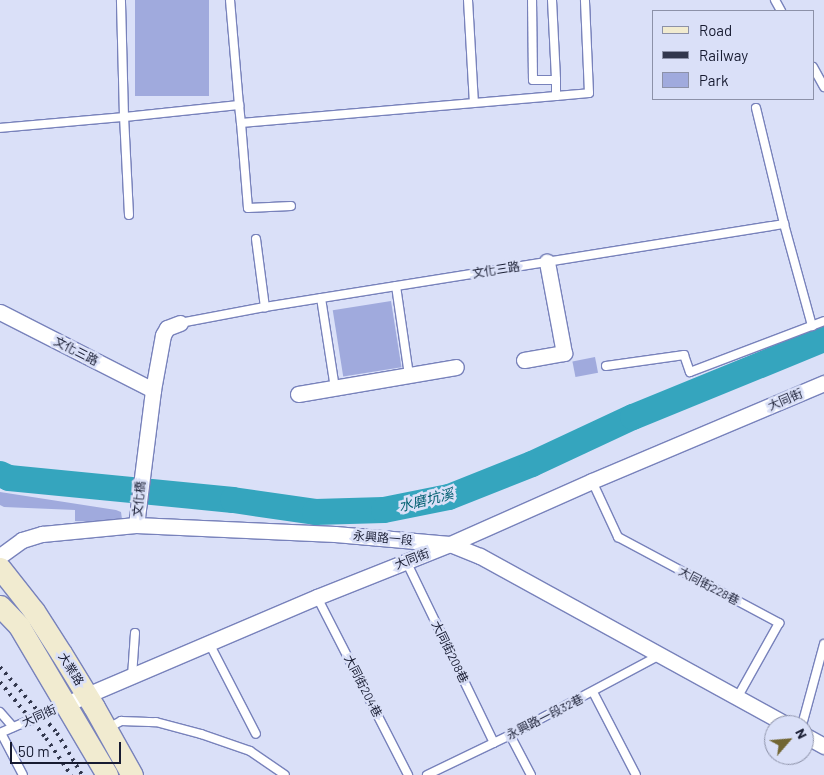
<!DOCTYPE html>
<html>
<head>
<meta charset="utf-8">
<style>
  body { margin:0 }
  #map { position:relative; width:824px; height:775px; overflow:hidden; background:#dae0f8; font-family:Barlow,"Noto Sans TC",sans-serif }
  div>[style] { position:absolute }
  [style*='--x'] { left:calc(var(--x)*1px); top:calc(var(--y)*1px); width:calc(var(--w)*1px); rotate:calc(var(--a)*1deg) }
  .green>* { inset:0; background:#a0aadd; transform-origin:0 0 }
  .river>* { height:26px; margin:-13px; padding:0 13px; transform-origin:13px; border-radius:13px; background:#35a5be }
  .roads { filter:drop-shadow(1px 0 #7882bb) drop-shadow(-1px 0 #7882bb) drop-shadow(0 1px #7882bb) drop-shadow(0 -1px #7882bb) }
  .service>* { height:8px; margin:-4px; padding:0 4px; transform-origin:4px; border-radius:4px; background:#fff }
  .minor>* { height:15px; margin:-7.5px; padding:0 7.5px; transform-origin:7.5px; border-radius:7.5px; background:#fff }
  .secondary>* { height:21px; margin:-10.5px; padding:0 10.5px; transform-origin:10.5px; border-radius:10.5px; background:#f1ebd0 }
  .rail>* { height:4px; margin-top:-2px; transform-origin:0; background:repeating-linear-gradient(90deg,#32374d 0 2.5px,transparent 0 7.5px) }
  span { translate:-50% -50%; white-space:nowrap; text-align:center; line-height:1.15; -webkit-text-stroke:5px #dae0f8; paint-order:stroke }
  .street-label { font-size:12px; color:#171b31 }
  .water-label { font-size:14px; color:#005f71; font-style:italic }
  .legend { position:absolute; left:652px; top:10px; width:162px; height:90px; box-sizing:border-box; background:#dae0f8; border:1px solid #8c91a8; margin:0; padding:6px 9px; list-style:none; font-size:15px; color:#171b31 }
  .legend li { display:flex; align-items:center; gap:10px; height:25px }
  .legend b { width:25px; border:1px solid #8c91a8 }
  .north { position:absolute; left:764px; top:715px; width:50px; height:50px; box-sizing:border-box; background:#dae0f8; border:1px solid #8c91a8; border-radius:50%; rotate:63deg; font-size:14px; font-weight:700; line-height:20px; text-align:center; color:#171b31 }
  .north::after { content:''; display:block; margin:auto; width:18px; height:22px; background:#726633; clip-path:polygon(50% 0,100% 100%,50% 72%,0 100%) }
  .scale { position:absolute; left:10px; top:742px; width:111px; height:22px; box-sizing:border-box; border:2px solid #171b31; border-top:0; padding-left:6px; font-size:15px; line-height:18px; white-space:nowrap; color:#171b31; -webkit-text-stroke:4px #dae0f8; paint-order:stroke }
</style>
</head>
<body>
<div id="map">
  <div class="green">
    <div style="left:135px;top:0;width:74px;height:96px"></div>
    <div style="left:391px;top:301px;width:67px;height:59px;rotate:81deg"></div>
    <div style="left:595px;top:357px;width:16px;height:23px;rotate:79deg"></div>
    <div style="clip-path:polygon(0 492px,116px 510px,121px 512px,122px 519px,115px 523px,75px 521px,75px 510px,4px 507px,0 505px)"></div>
  </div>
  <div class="river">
    <div style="--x:0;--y:474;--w:10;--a:24"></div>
    <div style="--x:9;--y:478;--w:225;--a:5.6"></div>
    <div style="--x:233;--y:500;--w:83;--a:8.3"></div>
    <div style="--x:315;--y:512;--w:69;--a:-1.7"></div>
    <div style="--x:384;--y:510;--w:66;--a:-11.3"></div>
    <div style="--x:449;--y:497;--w:89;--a:-21.7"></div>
    <div style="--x:532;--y:464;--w:111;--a:-25"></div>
    <div style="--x:633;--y:417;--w:206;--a:-22.2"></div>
  </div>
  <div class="roads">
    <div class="service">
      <div style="--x:468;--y:0;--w:103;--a:86.7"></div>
      <div style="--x:552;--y:0;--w:80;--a:87.1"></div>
      <div style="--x:775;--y:0;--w:13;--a:61"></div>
      <div style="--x:813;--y:67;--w:23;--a:61"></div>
      <div style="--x:556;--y:96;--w:33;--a:-5"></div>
      <div style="--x:589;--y:93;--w:93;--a:-92.5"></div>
      <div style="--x:239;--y:105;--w:18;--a:84"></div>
      <div style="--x:241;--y:123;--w:316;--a:-4.9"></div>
      <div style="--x:556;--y:96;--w:16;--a:-90"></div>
      <div style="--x:556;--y:80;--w:23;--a:180"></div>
      <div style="--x:533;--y:80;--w:80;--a:-90.7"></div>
      <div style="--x:756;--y:108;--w:119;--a:76.4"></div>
      <div style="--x:241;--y:123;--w:85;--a:85.3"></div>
      <div style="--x:248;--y:208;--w:43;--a:-2.7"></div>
      <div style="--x:0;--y:128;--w:124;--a:-5.1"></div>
      <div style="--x:124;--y:117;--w:117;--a:-91.5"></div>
      <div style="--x:129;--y:215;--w:98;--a:-92.9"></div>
      <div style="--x:124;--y:117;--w:116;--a:-6"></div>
      <div style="--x:239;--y:105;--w:105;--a:-94.9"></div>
      <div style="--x:256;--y:239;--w:69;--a:82.5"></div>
      <div style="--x:396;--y:286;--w:90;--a:81.7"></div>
      <div style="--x:321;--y:298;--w:91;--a:81.2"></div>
      <div style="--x:180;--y:323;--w:86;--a:-10.7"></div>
      <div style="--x:265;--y:307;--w:526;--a:-9.09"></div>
      <div style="--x:784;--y:224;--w:106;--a:74.6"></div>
      <div style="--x:606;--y:366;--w:79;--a:-8"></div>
      <div style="--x:684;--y:355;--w:18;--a:71"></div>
      <div style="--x:690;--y:372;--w:143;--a:-20.8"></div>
      <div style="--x:592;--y:481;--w:62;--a:65.1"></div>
      <div style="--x:618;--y:537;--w:183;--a:28.1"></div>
      <div style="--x:779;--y:623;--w:86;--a:119.2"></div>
      <div style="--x:406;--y:561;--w:202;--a:64.2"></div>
      <div style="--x:317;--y:597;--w:200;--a:62.9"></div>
      <div style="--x:209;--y:643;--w:102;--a:62.7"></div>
      <div style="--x:132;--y:676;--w:43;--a:-86"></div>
      <div style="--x:593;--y:692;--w:93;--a:62.6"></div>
      <div style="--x:0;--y:712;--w:20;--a:49"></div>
      <div style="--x:802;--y:725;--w:84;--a:-74.8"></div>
      <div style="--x:108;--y:728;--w:15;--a:-28"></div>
      <div style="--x:121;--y:721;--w:35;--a:2"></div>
      <div style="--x:156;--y:722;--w:47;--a:14.9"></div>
      <div style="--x:201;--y:734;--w:52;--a:19.1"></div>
      <div style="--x:250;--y:751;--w:42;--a:34.4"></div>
      <div style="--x:0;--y:733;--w:70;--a:-23.6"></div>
      <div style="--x:1;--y:733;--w:47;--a:62.4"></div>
      <div style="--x:510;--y:735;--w:45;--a:62.3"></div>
      <div style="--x:427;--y:775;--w:92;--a:-25.7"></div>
      <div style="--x:510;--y:735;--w:170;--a:-28.1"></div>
    </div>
    <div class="minor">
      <div style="--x:0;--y:312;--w:172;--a:27"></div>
      <div style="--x:524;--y:360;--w:41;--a:-9.9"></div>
      <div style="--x:564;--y:353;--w:93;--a:-100.6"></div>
      <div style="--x:298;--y:394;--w:160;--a:-9.7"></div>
      <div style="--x:136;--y:525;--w:136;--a:-82.8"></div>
      <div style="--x:153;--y:390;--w:56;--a:-79.7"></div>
      <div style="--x:163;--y:335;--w:8;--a:-60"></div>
      <div style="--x:167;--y:328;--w:14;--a:-21"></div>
      <div style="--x:0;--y:556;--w:27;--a:-36"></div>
      <div style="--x:22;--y:540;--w:21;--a:-17"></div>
      <div style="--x:42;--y:534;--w:94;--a:-5.5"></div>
      <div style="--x:136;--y:525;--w:199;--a:2.6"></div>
      <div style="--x:335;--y:534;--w:115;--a:5"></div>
      <div style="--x:450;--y:544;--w:32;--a:22"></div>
      <div style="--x:480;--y:556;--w:350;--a:28.8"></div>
      <div style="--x:66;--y:704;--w:273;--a:-23.1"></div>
      <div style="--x:317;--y:597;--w:143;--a:-21.7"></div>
      <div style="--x:450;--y:544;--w:155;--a:-23.9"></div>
      <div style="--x:592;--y:481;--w:252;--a:-22.9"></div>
      <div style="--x:804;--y:735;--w:23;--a:29"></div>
    </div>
    <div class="secondary">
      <div style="--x:0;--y:568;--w:55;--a:51.7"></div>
      <div style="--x:34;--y:611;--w:50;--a:57.3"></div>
      <div style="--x:61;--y:653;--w:63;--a:58.6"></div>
      <div style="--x:94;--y:707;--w:78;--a:60.8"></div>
      <div style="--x:0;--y:606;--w:28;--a:46"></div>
      <div style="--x:19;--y:626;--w:173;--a:59.4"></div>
    </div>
  </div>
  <div class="rail">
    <div style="--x:0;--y:667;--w:87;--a:49.2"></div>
    <div style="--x:57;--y:733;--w:49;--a:59.2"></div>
    <div style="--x:0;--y:682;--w:72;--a:50.6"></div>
    <div style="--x:46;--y:738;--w:45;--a:56"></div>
  </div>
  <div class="street-label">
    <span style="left:496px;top:270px;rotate:-9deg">文化三路</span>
    <span style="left:76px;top:351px;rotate:27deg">文化三路</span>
    <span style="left:785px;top:400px;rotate:-23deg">大同街</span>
    <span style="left:139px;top:499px;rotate:-84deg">文化橋</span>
    <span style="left:383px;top:538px;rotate:5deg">永興路一段</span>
    <span style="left:412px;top:559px;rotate:-21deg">大同街</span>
    <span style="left:709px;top:586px;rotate:28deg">大同街228巷</span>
    <span style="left:450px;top:652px;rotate:64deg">大同街208巷</span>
    <span style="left:71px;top:669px;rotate:58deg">大業路</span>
    <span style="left:363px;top:686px;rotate:63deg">大同街204巷</span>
    <span style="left:39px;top:716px;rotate:-24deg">大同街</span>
    <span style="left:545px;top:717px;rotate:-27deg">永興路一段32巷</span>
  </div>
  <div class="water-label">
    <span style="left:426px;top:500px;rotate:-14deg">水磨坑溪</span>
  </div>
  <ul class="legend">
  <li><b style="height:6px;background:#f1ebd0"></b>Road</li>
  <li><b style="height:6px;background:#32374d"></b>Railway</li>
  <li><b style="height:14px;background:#a0aadd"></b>Park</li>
  </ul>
  <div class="north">N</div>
  <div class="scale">50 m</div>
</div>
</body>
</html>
